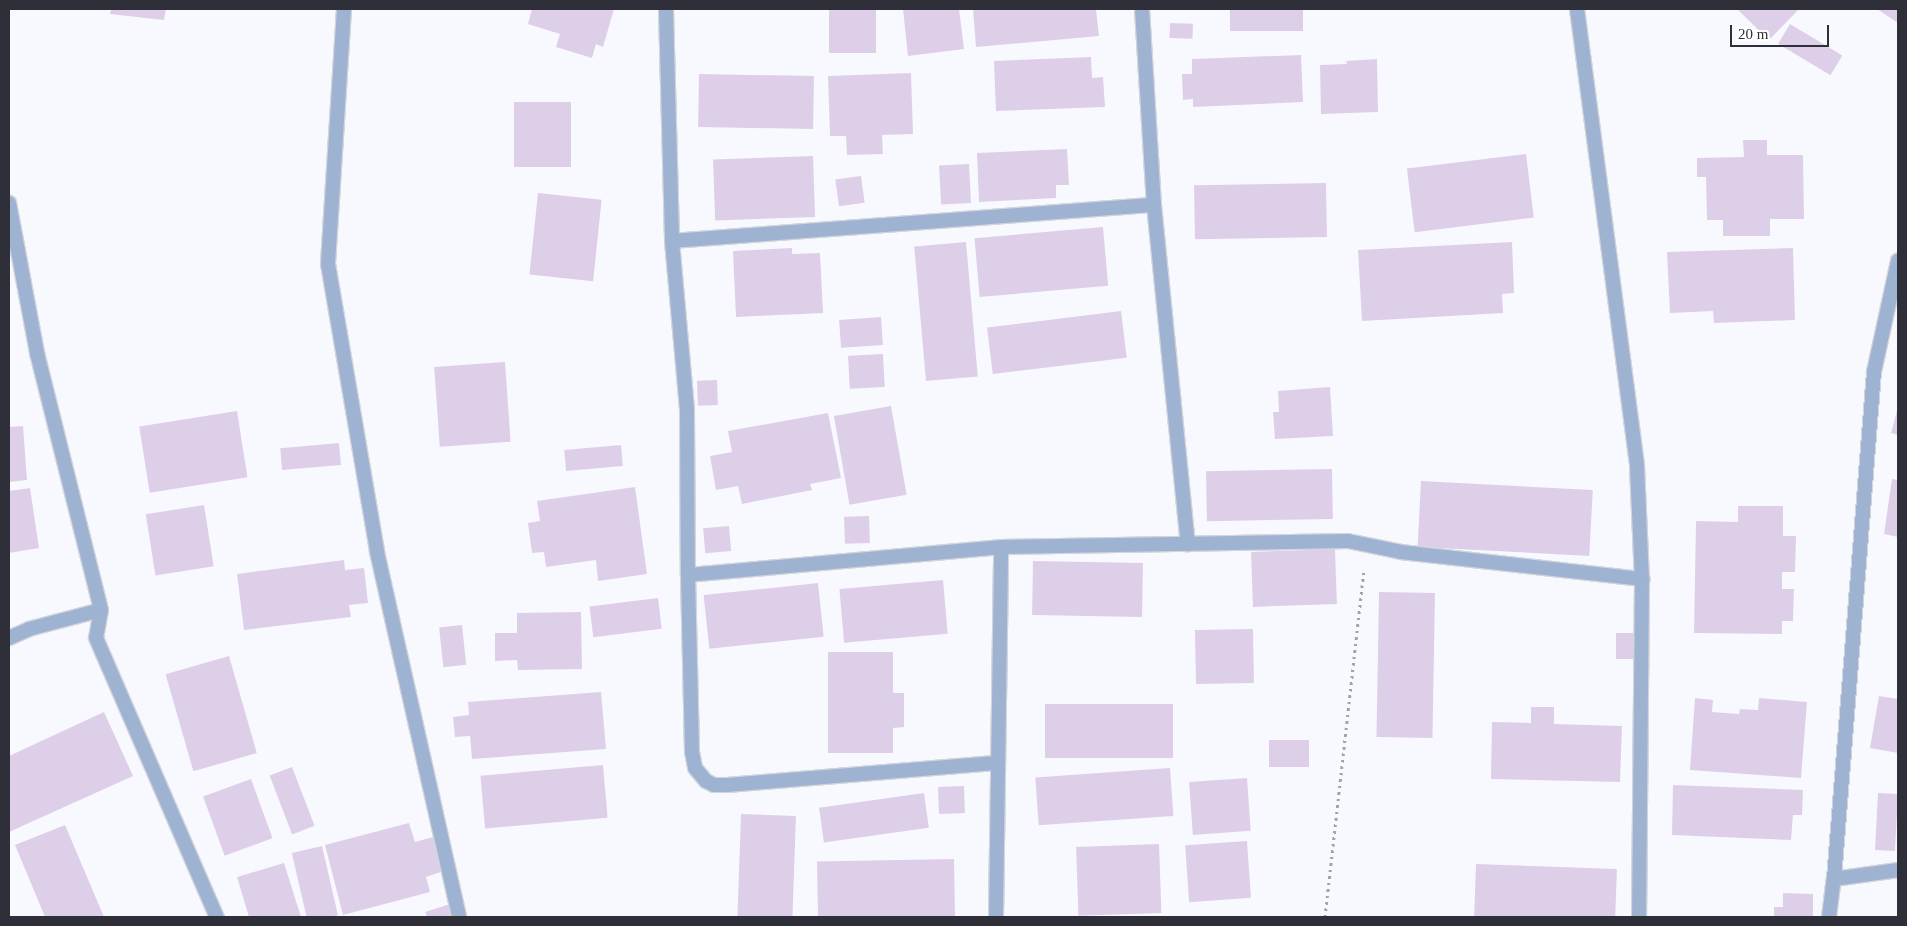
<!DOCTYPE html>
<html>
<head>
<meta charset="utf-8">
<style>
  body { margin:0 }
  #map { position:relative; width:1907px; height:926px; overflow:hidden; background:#f8f9ff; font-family:"Times New Roman",serif }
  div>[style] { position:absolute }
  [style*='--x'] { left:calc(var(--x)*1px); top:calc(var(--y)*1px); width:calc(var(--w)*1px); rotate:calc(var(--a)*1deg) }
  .building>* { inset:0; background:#decfe9; transform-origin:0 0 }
  .path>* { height:3px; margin-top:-1.5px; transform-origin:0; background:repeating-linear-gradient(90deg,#a1a2aa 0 2.5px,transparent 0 6.5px) }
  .roads { filter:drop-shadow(1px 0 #d4d5dc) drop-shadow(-1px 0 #d4d5dc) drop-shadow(0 1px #d4d5dc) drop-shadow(0 -1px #d4d5dc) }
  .minor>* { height:14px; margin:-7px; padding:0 7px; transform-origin:7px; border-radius:7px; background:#9eb3d2 }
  span { translate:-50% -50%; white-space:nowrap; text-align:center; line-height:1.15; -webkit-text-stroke:4px #fff; paint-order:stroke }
  .frame { position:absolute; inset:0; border:10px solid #2f2f3a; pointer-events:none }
  .scale { position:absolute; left:1730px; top:25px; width:99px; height:22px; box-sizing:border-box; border:2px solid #2f2f3a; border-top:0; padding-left:6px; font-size:15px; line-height:18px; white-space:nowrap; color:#2f2f3a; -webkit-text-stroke:4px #fff; paint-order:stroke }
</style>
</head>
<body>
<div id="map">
  <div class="building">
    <div style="clip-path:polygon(111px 9px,166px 9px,164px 20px,110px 14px)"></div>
    <div style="clip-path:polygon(532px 9px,614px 9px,603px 47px,596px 44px,592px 58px,556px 47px,560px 34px,528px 24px)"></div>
    <div style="left:829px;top:9px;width:47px;height:44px"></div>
    <div style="clip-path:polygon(903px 9px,959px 9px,964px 49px,908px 56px)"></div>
    <div style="clip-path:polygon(973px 9px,1096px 9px,1099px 36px,976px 47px)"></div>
    <div style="left:1230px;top:9px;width:73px;height:22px"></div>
    <div style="clip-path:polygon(1737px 9px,1799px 9px,1769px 40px)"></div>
    <div style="clip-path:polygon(1877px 9px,1898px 9px,1898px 23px)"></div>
    <div style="left:1170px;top:23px;width:23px;height:15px;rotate:2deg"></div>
    <div style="left:1790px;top:24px;width:61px;height:23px;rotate:31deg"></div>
    <div style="clip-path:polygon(1301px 55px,1303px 102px,1193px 107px,1193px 99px,1183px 100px,1182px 74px,1192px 74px,1192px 59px)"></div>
    <div style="clip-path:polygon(1091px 57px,1092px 78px,1103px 77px,1105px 107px,996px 111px,994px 61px)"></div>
    <div style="clip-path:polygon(1377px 59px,1378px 112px,1321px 114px,1320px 65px,1347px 64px,1346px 61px)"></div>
    <div style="clip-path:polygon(911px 73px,913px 134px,882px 135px,883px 154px,847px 155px,846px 136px,830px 136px,828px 76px)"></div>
    <div style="left:699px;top:74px;width:115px;height:53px;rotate:1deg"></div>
    <div style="left:514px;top:102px;width:57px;height:65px"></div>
    <div style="clip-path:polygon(1743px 140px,1767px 140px,1767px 155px,1803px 155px,1804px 219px,1770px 219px,1770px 236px,1723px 236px,1723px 220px,1707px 220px,1706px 177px,1697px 177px,1697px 158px,1744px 157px)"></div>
    <div style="clip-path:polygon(1067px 149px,1069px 185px,1056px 185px,1056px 198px,979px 202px,977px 153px)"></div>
    <div style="left:1526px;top:154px;width:64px;height:120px;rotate:83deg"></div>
    <div style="left:813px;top:156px;width:61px;height:100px;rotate:88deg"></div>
    <div style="left:969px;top:164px;width:39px;height:30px;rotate:87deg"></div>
    <div style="left:861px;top:176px;width:27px;height:26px;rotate:82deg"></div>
    <div style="left:1326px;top:183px;width:54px;height:132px;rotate:89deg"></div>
    <div style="left:538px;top:193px;width:64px;height:82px;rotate:6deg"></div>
    <div style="left:1103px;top:227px;width:59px;height:129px;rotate:85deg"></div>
    <div style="left:966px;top:242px;width:135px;height:52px;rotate:85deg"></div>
    <div style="clip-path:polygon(1512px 242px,1514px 293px,1502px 294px,1503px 313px,1362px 321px,1358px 250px)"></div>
    <div style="clip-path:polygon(792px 248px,792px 254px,820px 253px,823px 313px,736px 317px,733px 251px)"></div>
    <div style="clip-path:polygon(1793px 248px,1795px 320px,1714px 323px,1713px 311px,1670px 313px,1667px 252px)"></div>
    <div style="left:1121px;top:311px;width:47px;height:135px;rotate:83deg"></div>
    <div style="left:881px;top:317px;width:28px;height:42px;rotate:86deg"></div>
    <div style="left:883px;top:354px;width:33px;height:35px;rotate:87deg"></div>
    <div style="left:505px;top:362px;width:80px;height:71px;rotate:86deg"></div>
    <div style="left:717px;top:380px;width:25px;height:20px;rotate:88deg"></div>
    <div style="clip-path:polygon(1330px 387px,1333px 436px,1275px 439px,1273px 412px,1279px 412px,1278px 391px)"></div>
    <div style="left:891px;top:406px;width:90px;height:58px;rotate:80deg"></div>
    <div style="clip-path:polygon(1898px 407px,1898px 435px,1891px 433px)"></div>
    <div style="left:237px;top:411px;width:67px;height:99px;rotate:81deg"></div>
    <div style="clip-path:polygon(828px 413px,841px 478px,810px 484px,812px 490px,742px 504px,738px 486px,716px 490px,710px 456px,732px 452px,728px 431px)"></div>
    <div style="clip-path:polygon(23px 426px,27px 480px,9px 482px,9px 427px)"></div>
    <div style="left:339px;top:443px;width:22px;height:59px;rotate:85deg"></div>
    <div style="left:621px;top:445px;width:21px;height:57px;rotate:85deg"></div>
    <div style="left:1332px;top:469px;width:50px;height:126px;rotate:89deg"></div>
    <div style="clip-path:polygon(1892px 479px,1898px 480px,1898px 537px,1884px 534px)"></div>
    <div style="left:1421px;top:481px;width:172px;height:66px;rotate:3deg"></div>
    <div style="clip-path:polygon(635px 487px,647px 574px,598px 581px,596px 560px,546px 567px,544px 552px,532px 553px,528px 523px,540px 521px,537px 501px)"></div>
    <div style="clip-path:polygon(30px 488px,39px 548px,9px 553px,9px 491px)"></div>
    <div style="left:204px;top:505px;width:62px;height:59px;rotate:81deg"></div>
    <div style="clip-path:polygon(1738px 506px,1783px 506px,1783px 536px,1796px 536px,1795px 572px,1782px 572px,1782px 589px,1794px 589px,1793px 621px,1782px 621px,1782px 634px,1694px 633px,1696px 521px,1738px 522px)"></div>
    <div style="left:869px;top:516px;width:27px;height:25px;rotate:88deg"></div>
    <div style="left:729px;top:526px;width:25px;height:26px;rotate:85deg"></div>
    <div style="left:1335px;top:549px;width:55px;height:84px;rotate:88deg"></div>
    <div style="clip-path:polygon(344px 560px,345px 570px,364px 568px,368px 603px,349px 605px,351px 617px,244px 630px,237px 574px)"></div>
    <div style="left:1033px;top:561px;width:110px;height:54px;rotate:1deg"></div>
    <div style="left:943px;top:580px;width:54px;height:104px;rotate:85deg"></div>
    <div style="left:818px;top:583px;width:54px;height:115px;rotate:84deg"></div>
    <div style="left:1379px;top:592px;width:56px;height:145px;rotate:1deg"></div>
    <div style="left:658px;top:598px;width:31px;height:69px;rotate:83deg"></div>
    <div style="clip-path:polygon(581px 612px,582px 669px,518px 670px,517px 660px,495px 661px,495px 633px,517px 633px,517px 613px)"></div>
    <div style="left:462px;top:625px;width:40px;height:23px;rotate:84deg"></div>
    <div style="left:1253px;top:629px;width:54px;height:58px;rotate:89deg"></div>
    <div style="left:1616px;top:633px;width:20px;height:26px"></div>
    <div style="clip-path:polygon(828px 652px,893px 652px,893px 693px,904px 693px,904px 727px,893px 728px,893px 753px,828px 753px)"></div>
    <div style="left:229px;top:656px;width:101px;height:66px;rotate:74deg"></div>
    <div style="clip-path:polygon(601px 692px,606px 749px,472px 759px,470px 736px,455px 737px,453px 717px,469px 715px,468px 702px)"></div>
    <div style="clip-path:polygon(1879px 696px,1898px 699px,1898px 753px,1870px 748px)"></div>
    <div style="clip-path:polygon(1695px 698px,1713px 700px,1712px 712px,1739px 714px,1740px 709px,1758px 710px,1759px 698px,1807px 702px,1801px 778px,1690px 770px)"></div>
    <div style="left:1045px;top:704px;width:128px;height:54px"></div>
    <div style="clip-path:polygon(1531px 707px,1554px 707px,1554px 724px,1622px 726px,1620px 782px,1491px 779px,1492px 722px,1531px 723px)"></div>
    <div style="clip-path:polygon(104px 712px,133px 776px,9px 832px,9px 756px)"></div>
    <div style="left:1309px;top:740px;width:27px;height:40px;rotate:90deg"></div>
    <div style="left:603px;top:765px;width:53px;height:123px;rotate:85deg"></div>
    <div style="left:292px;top:767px;width:63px;height:24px;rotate:69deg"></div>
    <div style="left:1170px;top:768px;width:48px;height:135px;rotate:86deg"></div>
    <div style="left:1247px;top:778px;width:53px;height:58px;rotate:86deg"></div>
    <div style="left:251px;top:779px;width:63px;height:51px;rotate:70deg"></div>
    <div style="clip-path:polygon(1673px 785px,1803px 790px,1802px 815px,1793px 815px,1791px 840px,1672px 835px)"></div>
    <div style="left:964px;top:786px;width:27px;height:26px;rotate:88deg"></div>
    <div style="left:924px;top:793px;width:35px;height:106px;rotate:82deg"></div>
    <div style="left:1878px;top:793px;width:20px;height:57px;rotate:3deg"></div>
    <div style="left:741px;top:814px;width:55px;height:103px;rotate:2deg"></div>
    <div style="clip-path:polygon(409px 823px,415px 842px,433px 837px,441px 872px,426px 877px,430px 892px,343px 915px,325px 845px)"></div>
    <div style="clip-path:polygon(65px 825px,104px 917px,45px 917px,15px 845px)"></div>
    <div style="left:1247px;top:841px;width:57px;height:62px;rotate:86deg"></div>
    <div style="left:1159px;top:844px;width:69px;height:83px;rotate:88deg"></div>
    <div style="left:322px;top:846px;width:71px;height:31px;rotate:77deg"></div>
    <div style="left:954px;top:859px;width:58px;height:137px;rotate:89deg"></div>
    <div style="clip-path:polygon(284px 863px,301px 917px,249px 917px,237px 877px)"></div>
    <div style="left:1476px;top:864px;width:141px;height:53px;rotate:2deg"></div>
    <div style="clip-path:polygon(1783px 893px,1813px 894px,1813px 917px,1774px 917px,1774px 907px,1783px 907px)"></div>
    <div style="clip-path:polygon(450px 904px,454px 917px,427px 917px,425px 912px)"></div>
  </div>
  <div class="path">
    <div style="--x:1325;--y:917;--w:350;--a:-83.6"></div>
  </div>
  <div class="roads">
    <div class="minor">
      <div style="--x:344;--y:9;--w:256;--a:93.6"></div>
      <div style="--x:328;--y:264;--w:292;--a:80.3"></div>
      <div style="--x:377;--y:552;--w:374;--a:77.3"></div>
      <div style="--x:666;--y:9;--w:232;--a:88.5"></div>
      <div style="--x:672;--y:241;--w:170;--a:84.9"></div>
      <div style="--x:687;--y:410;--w:165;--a:89.7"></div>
      <div style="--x:688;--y:575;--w:177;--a:88.7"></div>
      <div style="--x:692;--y:752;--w:16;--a:79"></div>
      <div style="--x:695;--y:768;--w:17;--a:50"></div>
      <div style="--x:706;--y:781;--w:9;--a:27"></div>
      <div style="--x:714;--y:785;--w:14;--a:0"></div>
      <div style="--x:728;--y:785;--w:270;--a:-4.7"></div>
      <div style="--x:1142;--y:9;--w:196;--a:86.5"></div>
      <div style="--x:1154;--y:205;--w:341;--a:84.3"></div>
      <div style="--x:1577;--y:9;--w:461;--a:82.5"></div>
      <div style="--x:1637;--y:466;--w:113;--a:87.5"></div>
      <div style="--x:1642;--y:579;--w:338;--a:90.5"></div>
      <div style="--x:9;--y:203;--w:153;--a:79.4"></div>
      <div style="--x:37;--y:353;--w:265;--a:76"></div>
      <div style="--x:101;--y:610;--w:28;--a:100"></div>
      <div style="--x:96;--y:638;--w:304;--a:66.6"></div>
      <div style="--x:672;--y:241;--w:483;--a:-4.3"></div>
      <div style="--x:688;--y:575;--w:314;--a:-5.1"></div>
      <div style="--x:1001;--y:547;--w:347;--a:-1"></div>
      <div style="--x:1348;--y:541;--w:54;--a:11.7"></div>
      <div style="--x:1401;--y:552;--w:243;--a:6.4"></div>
      <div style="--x:9;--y:638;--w:22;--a:-24"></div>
      <div style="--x:29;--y:629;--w:74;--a:-14.8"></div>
      <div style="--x:1834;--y:879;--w:65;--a:-8"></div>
      <div style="--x:996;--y:917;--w:370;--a:-89.2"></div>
      <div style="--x:1829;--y:917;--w:38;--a:-83"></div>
      <div style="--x:1834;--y:879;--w:509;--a:-85.49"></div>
      <div style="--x:1874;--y:372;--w:114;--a:-77.8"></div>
    </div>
  </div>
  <div class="frame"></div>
  <div class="scale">20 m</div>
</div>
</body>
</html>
